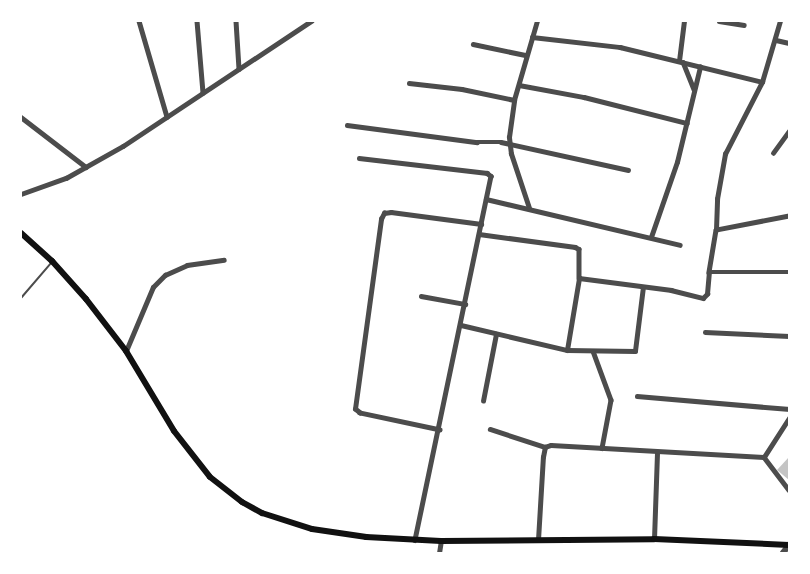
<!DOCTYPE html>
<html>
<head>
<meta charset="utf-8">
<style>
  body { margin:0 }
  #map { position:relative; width:810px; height:574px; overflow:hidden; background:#fff; font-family:Arial,sans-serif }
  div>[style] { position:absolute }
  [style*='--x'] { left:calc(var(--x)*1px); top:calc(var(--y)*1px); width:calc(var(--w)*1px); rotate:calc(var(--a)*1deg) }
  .building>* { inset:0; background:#c4c4c4 }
  .service>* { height:2px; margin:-1px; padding:0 1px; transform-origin:1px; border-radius:1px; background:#4c4c4c }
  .minor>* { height:4.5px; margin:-2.25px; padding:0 2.25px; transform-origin:2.25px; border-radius:2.25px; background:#4c4c4c }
  .tertiary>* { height:5.5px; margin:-2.75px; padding:0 2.75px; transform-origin:2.75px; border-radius:2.75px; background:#4c4c4c }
  .secondary>* { height:6px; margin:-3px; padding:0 3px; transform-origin:3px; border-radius:3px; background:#111 }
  span { translate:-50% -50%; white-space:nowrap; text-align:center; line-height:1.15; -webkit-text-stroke:5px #fff; paint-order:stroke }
  .frame { position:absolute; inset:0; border:22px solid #fff; pointer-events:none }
</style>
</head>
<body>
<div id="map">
  <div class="building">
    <div style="clip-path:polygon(789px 457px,789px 480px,777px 470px)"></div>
  </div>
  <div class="service">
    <div style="--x:21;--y:298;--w:46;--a:-49.4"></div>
  </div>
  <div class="minor">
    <div style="--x:139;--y:21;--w:100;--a:73.7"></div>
    <div style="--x:197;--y:21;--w:72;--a:85.2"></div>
    <div style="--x:236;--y:21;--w:48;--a:86.4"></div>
    <div style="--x:719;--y:21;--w:25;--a:9"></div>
    <div style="--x:532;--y:37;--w:89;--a:6.5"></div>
    <div style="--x:620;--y:47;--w:146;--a:13.8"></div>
    <div style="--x:776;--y:40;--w:13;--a:13"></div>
    <div style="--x:473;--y:44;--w:53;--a:11.9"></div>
    <div style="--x:679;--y:61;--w:40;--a:-82.9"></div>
    <div style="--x:683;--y:62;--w:29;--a:68"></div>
    <div style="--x:409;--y:83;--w:53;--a:6.5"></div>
    <div style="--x:462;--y:89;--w:53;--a:11.9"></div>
    <div style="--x:519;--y:85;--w:66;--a:10.5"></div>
    <div style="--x:584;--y:97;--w:106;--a:14.2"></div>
    <div style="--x:21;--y:117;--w:82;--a:37.6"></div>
    <div style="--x:347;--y:125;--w:131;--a:7.5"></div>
    <div style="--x:477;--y:142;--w:24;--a:0"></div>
    <div style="--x:501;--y:142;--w:130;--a:12.4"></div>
    <div style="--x:773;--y:153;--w:27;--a:-54"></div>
    <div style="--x:359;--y:158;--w:129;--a:6.7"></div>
    <div style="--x:487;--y:173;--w:5;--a:37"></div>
    <div style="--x:491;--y:176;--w:372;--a:101.8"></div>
    <div style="--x:21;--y:194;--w:48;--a:-19.6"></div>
    <div style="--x:66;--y:178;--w:65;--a:-29.3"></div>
    <div style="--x:123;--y:146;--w:226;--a:-33.6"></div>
    <div style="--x:486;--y:199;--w:199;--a:13.3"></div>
    <div style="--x:529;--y:208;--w:57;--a:-108.4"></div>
    <div style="--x:511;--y:154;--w:17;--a:-97"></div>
    <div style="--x:509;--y:137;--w:37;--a:-82"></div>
    <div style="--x:514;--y:100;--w:82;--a:-73.8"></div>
    <div style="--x:789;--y:216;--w:74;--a:169.1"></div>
    <div style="--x:716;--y:230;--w:43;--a:99.5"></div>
    <div style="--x:709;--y:272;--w:80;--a:0"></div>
    <div style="--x:716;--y:230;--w:31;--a:-88"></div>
    <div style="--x:717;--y:199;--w:46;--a:-79.9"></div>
    <div style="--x:725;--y:154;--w:81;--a:-62.8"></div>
    <div style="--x:762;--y:82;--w:64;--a:-73.6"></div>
    <div style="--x:479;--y:234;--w:97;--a:7.7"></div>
    <div style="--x:575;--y:247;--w:4;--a:27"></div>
    <div style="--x:579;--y:249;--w:29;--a:90"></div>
    <div style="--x:651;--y:237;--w:79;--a:-70.9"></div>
    <div style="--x:677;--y:162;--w:98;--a:-76.4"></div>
    <div style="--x:421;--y:296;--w:45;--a:10.3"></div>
    <div style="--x:461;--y:325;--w:109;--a:13.3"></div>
    <div style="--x:567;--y:350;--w:73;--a:-80.5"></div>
    <div style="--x:579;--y:278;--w:93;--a:7.4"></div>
    <div style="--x:671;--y:290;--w:33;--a:14"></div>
    <div style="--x:703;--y:298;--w:6;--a:-45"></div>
    <div style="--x:707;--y:294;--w:22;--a:-85"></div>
    <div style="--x:705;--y:332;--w:84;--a:2.7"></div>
    <div style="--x:567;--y:350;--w:68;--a:0.8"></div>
    <div style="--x:635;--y:351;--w:64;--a:-82.9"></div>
    <div style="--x:126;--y:351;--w:69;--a:-67.1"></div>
    <div style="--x:153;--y:287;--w:17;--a:-45"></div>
    <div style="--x:165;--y:275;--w:24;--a:-24"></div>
    <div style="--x:187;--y:265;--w:37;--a:-8"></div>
    <div style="--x:593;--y:351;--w:52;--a:69.8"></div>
    <div style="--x:611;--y:400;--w:49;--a:100.6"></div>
    <div style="--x:637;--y:396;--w:153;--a:4.9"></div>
    <div style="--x:483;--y:401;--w:68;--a:-79"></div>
    <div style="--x:490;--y:429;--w:58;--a:18.1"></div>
    <div style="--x:440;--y:430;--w:82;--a:-168"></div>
    <div style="--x:360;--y:413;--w:6;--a:-141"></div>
    <div style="--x:355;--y:409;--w:192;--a:-82.2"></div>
    <div style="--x:381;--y:219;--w:7;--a:-63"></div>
    <div style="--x:384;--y:213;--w:7;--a:-8"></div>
    <div style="--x:391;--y:212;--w:91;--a:7.6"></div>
    <div style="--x:764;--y:457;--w:46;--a:-57.3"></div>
    <div style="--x:654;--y:539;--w:86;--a:-88"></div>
    <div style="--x:538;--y:540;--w:83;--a:-86.6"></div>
    <div style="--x:543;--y:457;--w:10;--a:-79"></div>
    <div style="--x:545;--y:447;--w:6;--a:-18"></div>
    <div style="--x:551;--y:445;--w:213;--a:3.2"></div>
    <div style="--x:764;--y:457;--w:41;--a:52.9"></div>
    <div style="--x:439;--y:553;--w:12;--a:-81"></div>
  </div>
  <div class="tertiary">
    <div style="--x:783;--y:553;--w:10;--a:-53"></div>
  </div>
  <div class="secondary">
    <div style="--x:21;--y:233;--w:42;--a:42.1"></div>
    <div style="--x:52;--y:261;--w:51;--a:48.2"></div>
    <div style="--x:86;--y:299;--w:66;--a:52.4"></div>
    <div style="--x:126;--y:351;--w:93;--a:59"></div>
    <div style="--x:174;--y:431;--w:58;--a:52"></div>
    <div style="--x:210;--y:477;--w:41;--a:38"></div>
    <div style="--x:242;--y:502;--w:23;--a:29"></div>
    <div style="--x:262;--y:513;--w:52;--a:17.7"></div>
    <div style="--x:312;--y:529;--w:55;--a:8.4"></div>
    <div style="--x:366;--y:537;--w:75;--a:3.1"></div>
    <div style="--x:441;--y:541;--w:213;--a:-0.5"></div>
    <div style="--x:654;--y:539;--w:135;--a:2.5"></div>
  </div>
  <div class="frame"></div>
</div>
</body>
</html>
